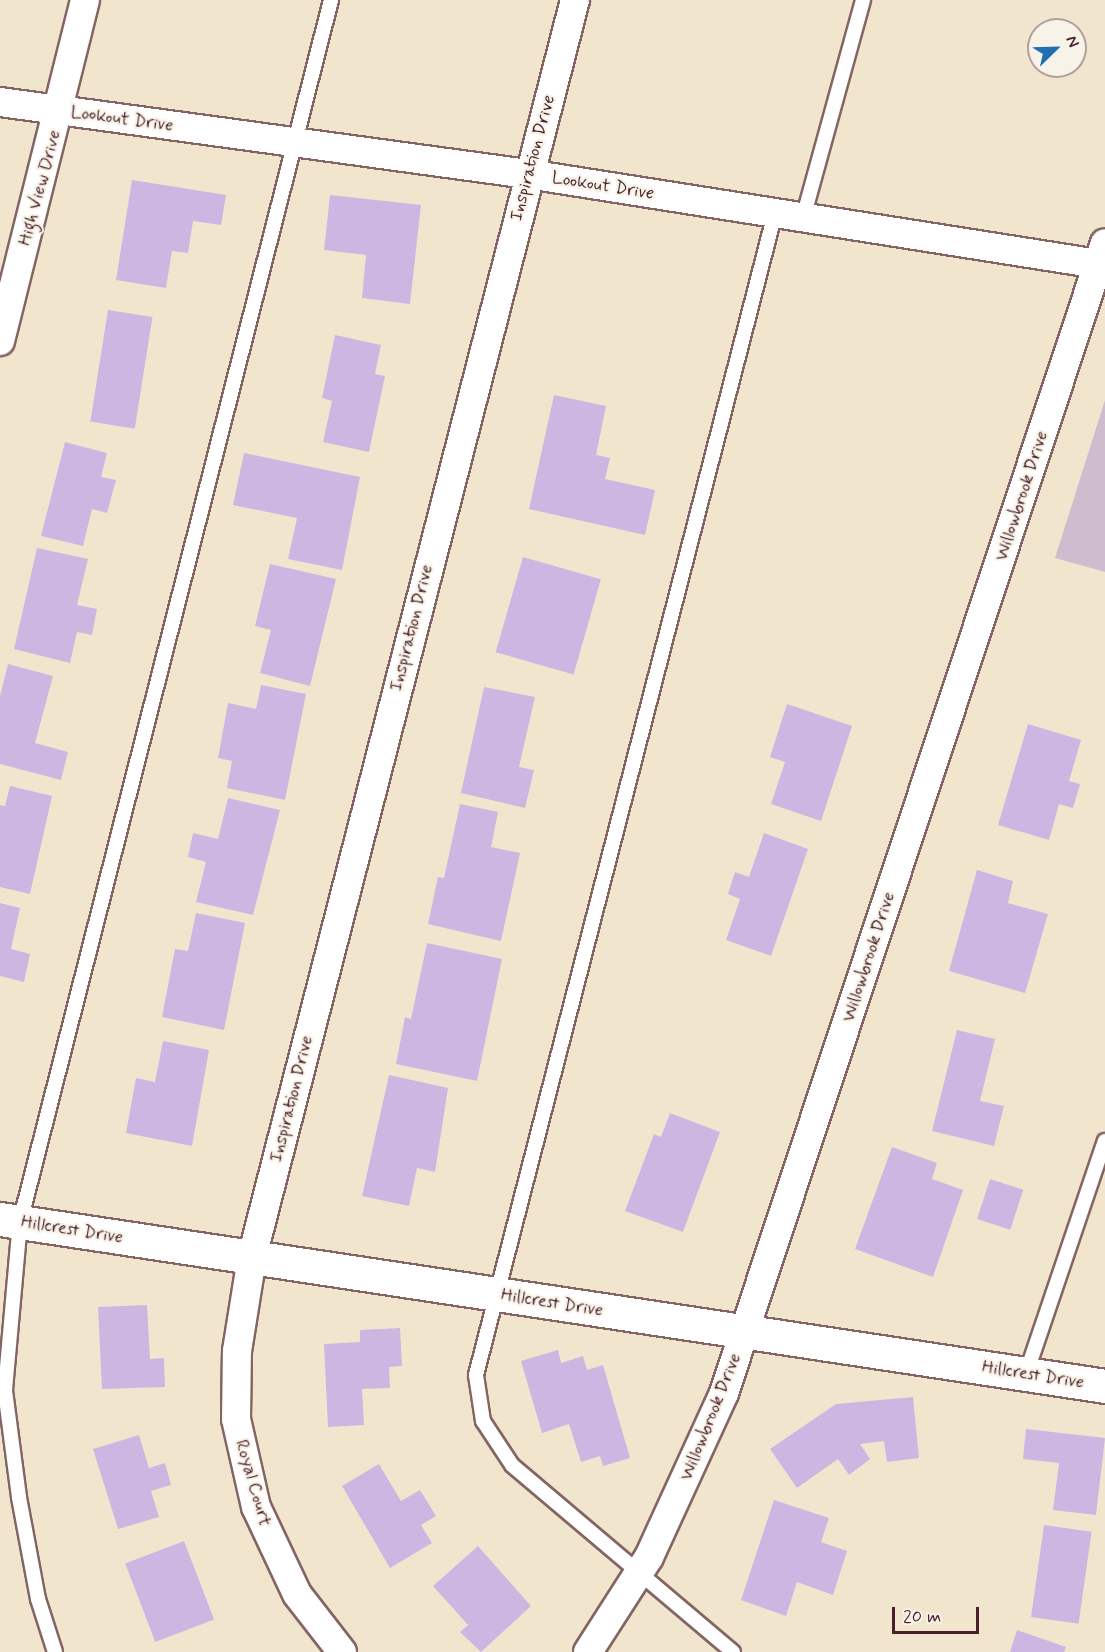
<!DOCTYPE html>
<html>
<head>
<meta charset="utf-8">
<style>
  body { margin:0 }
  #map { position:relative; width:1105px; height:1652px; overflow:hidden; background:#f1e6cd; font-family:Mynerve,sans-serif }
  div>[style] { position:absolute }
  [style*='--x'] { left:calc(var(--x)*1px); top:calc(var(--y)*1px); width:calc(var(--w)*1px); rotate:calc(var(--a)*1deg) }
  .industrial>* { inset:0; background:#cfbdcf }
  .building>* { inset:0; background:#ceb6e3; transform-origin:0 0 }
  .roads { filter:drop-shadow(2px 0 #846564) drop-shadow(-2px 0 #846564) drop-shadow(0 2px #846564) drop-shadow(0 -2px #846564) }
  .service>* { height:14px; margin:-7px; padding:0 7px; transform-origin:7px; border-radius:7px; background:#fff }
  .minor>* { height:28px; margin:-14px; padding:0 14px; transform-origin:14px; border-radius:14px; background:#fff }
  .tertiary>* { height:33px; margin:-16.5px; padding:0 16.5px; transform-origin:16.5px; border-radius:16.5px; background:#fff }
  span { translate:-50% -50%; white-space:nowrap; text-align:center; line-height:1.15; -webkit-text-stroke:4.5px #f7f3e8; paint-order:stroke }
  .street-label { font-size:18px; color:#4a1f2b }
  .north { position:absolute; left:1027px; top:18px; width:60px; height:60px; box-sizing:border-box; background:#f7f3e8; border:2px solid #b29e9c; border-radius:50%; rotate:67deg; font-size:16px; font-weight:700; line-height:24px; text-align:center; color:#4a1f2b }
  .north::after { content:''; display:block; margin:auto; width:21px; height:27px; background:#1f6fb2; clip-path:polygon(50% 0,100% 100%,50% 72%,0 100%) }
  .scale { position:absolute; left:892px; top:1607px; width:87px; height:27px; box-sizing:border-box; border:3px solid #4a1f2b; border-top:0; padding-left:8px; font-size:18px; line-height:21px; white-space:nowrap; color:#4a1f2b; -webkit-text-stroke:4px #f7f3e8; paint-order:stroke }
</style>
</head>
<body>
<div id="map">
  <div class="industrial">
    <div style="clip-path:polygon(1105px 400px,1105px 572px,1055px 558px)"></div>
  </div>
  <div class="building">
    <div style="clip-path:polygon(132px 180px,226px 195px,221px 225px,193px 221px,188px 253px,172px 251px,166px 288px,116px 280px)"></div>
    <div style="clip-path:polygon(330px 195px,421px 205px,410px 304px,362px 298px,366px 255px,324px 250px)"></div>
    <div style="left:108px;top:310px;width:45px;height:113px;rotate:9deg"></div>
    <div style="clip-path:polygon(335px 335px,381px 345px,375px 374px,385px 376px,369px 452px,323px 442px,332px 401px,322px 398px)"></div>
    <div style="clip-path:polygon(554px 395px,606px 406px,596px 455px,610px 458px,605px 479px,655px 490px,645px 535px,529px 509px)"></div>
    <div style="clip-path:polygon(65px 442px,107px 453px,101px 477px,116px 480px,107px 513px,92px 509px,83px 546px,41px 536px)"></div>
    <div style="clip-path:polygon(244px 453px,360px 477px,342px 570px,288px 559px,297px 518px,233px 505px)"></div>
    <div style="clip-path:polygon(37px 548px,88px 559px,77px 605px,97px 609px,92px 635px,77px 632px,70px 663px,14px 649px)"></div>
    <div style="left:523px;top:557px;width:81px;height:99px;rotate:16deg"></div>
    <div style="clip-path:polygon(270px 564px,336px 579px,310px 686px,260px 673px,271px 630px,255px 626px)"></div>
    <div style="clip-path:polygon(8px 664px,53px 676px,35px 743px,68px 752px,61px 780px,0 764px,0 696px)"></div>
    <div style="clip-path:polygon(261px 685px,306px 694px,285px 800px,227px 788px,232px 761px,218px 758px,228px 703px,256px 709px)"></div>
    <div style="clip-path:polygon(484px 687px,535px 697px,519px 767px,534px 770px,525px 808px,461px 793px)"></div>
    <div style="clip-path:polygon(787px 704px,852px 726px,821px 821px,771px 804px,785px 762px,770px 757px)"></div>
    <div style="clip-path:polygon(1028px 724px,1081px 740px,1069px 781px,1080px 784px,1073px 808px,1059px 804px,1049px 840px,998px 825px)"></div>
    <div style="clip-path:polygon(10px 786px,52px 796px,30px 894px,0 887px,0 805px,5px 806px)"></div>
    <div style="clip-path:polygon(228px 798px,280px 810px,253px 915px,196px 902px,206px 862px,188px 857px,193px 833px,218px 839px)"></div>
    <div style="clip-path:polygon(460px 804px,498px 812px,491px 847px,520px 853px,501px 941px,428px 924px,438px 877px,444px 878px)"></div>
    <div style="clip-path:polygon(764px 833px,808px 849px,771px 956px,726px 940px,740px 899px,728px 894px,735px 872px,749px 877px)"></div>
    <div style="clip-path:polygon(977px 870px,1013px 881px,1008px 903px,1048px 914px,1025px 993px,949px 971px)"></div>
    <div style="clip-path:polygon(0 903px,20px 908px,11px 949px,30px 954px,24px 982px,0 976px)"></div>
    <div style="clip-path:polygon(196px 913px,245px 923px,224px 1030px,162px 1017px,175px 949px,188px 951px)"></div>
    <div style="clip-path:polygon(427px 943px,502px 959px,477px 1081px,396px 1064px,405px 1017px,411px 1019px)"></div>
    <div style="clip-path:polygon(957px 1030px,995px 1039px,980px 1101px,1004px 1106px,994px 1146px,932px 1131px)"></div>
    <div style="clip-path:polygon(163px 1041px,209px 1050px,192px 1146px,126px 1133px,136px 1078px,155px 1082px)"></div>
    <div style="clip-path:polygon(389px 1075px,448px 1088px,435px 1172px,417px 1168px,409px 1206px,362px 1196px)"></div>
    <div style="clip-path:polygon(670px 1113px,720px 1132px,683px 1232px,625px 1211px,654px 1134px,661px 1137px)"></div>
    <div style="clip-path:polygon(892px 1147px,937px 1163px,932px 1179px,963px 1190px,933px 1277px,855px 1249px)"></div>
    <div style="left:990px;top:1179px;width:35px;height:42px;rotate:18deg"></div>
    <div style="clip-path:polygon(147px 1305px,150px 1359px,164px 1358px,165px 1387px,102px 1389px,98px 1307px)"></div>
    <div style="clip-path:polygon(400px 1328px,402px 1366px,389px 1367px,390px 1388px,362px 1389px,364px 1425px,328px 1427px,324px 1344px,360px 1342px,360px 1330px)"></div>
    <div style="clip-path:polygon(558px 1350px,561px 1363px,583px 1356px,587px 1370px,603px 1365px,630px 1458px,603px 1466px,600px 1456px,581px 1462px,569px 1424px,542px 1433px,521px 1361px)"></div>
    <div style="clip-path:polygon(913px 1397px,919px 1458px,887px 1462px,884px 1441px,860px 1444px,870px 1459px,849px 1475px,838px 1459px,797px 1488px,770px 1449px,836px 1404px)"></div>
    <div style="clip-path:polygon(1026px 1429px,1105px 1438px,1096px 1515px,1053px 1510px,1059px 1463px,1023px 1459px)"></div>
    <div style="clip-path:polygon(139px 1435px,149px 1468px,165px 1463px,171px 1485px,151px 1491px,159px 1517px,118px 1529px,93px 1449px)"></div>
    <div style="clip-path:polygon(379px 1464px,401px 1501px,420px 1490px,436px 1516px,421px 1525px,432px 1543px,390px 1568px,342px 1486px)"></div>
    <div style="clip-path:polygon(774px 1500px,829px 1518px,821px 1542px,847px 1551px,833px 1595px,797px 1582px,786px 1616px,741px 1600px)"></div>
    <div style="left:1044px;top:1525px;width:48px;height:93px;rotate:8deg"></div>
    <div style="left:184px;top:1541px;width:84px;height:63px;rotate:69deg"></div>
    <div style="clip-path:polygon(478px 1546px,531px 1606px,481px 1652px,460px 1632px,468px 1625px,433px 1586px)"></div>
    <div style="clip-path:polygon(1017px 1630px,1066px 1647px,1064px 1652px,1010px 1652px)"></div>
  </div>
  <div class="roads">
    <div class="service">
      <div style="--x:803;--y:218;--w:226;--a:-74.6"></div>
      <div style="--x:1026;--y:1374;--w:246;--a:-71.3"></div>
      <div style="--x:55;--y:1652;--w:56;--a:-107.8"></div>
      <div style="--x:38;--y:1599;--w:104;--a:-100.6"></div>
      <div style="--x:19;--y:1497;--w:108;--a:-97.5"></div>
      <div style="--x:5;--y:1390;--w:169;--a:-84.9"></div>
      <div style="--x:20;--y:1222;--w:1261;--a:-75.72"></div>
      <div style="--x:733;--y:1652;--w:289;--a:-139.8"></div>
      <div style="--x:512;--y:1465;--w:53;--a:-123.4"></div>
      <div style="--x:483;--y:1421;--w:47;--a:-98.7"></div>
      <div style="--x:476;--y:1375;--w:1200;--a:-75.57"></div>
    </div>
    <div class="minor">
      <div style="--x:0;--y:102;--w:533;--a:7.77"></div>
      <div style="--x:528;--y:174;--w:577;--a:8.97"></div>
      <div style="--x:0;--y:341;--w:351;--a:-76"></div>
      <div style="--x:342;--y:1652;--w:73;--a:-127.8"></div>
      <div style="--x:297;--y:1594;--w:96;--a:-115.2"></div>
      <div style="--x:256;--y:1507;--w:90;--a:-102.8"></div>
      <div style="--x:236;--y:1419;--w:68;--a:-89.2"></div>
      <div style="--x:237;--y:1351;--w:95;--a:-80.9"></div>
      <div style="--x:252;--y:1257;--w:1298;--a:-75.59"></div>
      <div style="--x:588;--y:1652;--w:113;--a:-57.3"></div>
      <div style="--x:649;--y:1557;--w:180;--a:-65.4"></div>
      <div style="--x:724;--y:1393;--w:1211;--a:-71.67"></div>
    </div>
    <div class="tertiary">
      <div style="--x:0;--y:1219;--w:1118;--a:8.59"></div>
    </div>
  </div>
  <div class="street-label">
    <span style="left:122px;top:119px;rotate:8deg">Lookout Drive</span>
    <span style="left:533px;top:158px;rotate:-75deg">Inspiration Drive</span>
    <span style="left:603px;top:186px;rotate:9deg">Lookout Drive</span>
    <span style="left:40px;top:188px;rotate:-75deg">High View Drive</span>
    <span style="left:1022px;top:496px;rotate:-72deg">Willowbrook Drive</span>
    <span style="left:412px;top:628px;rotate:-76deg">Inspiration Drive</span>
    <span style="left:869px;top:957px;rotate:-72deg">Willowbrook Drive</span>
    <span style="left:292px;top:1099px;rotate:-76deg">Inspiration Drive</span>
    <span style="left:72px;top:1230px;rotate:9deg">Hillcrest Drive</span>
    <span style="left:552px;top:1303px;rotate:9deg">Hillcrest Drive</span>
    <span style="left:1033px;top:1375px;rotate:9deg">Hillcrest Drive</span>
    <span style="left:711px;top:1417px;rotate:-68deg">Willowbrook Drive</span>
    <span style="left:253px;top:1483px;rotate:74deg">Royal Court</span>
  </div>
  <div class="north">N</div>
  <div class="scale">20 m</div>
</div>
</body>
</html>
